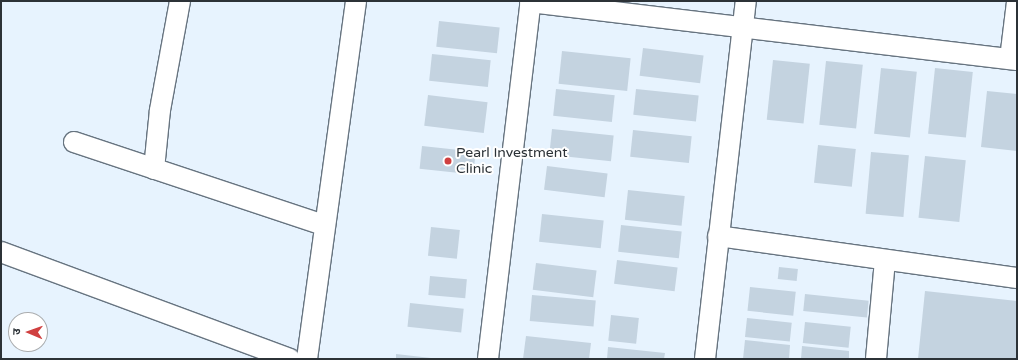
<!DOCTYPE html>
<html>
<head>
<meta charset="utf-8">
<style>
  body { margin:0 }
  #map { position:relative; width:1018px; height:360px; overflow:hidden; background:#e7f3fe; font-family:"Varela Round","Noto Sans Devanagari",sans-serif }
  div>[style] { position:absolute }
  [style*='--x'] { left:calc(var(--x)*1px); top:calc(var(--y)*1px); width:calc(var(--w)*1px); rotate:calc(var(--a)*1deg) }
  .building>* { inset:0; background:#c4d3e0; transform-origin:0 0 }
  .roads { filter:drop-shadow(1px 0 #677480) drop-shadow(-1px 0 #677480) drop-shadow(0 1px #677480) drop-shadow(0 -1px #677480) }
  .minor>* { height:20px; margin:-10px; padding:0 10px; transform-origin:10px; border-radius:10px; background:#fff }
  .dots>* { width:11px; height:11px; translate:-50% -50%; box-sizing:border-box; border:2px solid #fff; border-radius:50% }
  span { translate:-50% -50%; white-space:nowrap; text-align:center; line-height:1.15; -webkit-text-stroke:4px #fff; paint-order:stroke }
  .poi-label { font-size:14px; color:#2c3237 }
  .left { translate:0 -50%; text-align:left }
  .frame { position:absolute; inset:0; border:2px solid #2c3237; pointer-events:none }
  .north { position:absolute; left:8px; top:312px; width:40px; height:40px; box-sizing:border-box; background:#fff; border:1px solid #abadaf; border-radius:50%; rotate:272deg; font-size:11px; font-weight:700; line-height:16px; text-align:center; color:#2c3237 }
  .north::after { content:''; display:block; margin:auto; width:14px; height:18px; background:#d04040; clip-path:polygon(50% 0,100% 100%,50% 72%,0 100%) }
</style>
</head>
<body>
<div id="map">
  <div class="building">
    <div style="left:439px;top:21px;width:61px;height:26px;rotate:6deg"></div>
    <div style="left:643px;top:48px;width:61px;height:28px;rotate:7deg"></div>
    <div style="left:562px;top:51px;width:69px;height:33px;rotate:6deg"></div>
    <div style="left:432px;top:54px;width:59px;height:27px;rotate:6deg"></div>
    <div style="left:773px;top:60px;width:37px;height:60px;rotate:6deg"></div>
    <div style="left:826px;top:61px;width:37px;height:64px;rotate:6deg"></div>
    <div style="left:881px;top:68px;width:36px;height:66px;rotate:6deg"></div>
    <div style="left:935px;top:68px;width:38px;height:66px;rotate:6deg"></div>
    <div style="left:556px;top:89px;width:59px;height:27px;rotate:6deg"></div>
    <div style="left:636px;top:89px;width:63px;height:26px;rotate:6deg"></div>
    <div style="clip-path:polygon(987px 91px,1017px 94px,1017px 151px,981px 147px)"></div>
    <div style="left:428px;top:95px;width:60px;height:31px;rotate:7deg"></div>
    <div style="left:552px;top:129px;width:62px;height:26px;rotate:6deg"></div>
    <div style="left:633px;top:130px;width:59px;height:27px;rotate:6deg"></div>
    <div style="left:818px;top:145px;width:38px;height:38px;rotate:6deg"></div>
    <div style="left:422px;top:146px;width:54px;height:23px;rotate:6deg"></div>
    <div style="left:871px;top:152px;width:38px;height:62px;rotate:5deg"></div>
    <div style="left:925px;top:156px;width:41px;height:62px;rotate:6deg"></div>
    <div style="left:547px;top:166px;width:61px;height:24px;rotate:7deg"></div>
    <div style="left:628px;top:190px;width:57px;height:30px;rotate:6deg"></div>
    <div style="left:542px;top:214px;width:62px;height:28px;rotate:6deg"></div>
    <div style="left:621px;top:225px;width:61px;height:27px;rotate:6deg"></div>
    <div style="left:431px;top:227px;width:29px;height:29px;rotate:6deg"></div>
    <div style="left:617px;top:260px;width:61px;height:24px;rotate:7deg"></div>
    <div style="left:536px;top:263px;width:61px;height:27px;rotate:7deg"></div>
    <div style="left:779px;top:267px;width:19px;height:12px;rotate:6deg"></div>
    <div style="left:430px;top:276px;width:37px;height:19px;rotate:5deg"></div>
    <div style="left:750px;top:287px;width:46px;height:24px;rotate:6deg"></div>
    <div style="clip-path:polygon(925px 291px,1017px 301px,1017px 359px,918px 359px)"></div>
    <div style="left:805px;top:294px;width:64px;height:17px;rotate:6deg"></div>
    <div style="left:532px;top:295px;width:64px;height:26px;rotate:5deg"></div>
    <div style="left:410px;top:303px;width:54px;height:24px;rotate:6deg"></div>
    <div style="left:611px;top:315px;width:28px;height:26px;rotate:6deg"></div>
    <div style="left:747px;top:318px;width:45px;height:19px;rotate:6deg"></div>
    <div style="left:805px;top:322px;width:46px;height:21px;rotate:6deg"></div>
    <div style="clip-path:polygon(526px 336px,591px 343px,589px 359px,523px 359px)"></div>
    <div style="clip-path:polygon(745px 340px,790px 345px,789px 359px,743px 359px)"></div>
    <div style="clip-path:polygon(802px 346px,849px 351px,849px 359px,801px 359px)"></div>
    <div style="clip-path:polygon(608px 347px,665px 353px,664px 359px,607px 359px)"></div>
    <div style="clip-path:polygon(396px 354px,431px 358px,431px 359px,396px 359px)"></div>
  </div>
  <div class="roads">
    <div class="minor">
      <div style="--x:530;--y:2;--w:490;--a:6.8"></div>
      <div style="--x:1010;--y:59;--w:57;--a:-83"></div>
      <div style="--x:74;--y:142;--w:263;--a:18.4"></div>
      <div style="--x:154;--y:169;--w:59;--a:-84.2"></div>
      <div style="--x:160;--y:110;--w:111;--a:-79.6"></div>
      <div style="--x:718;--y:236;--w:302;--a:8"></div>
      <div style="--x:1;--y:252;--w:308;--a:20.3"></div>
      <div style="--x:307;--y:359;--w:361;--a:-82.2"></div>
      <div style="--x:488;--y:359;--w:361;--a:-83.2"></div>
      <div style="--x:705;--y:359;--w:360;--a:-83.5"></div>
      <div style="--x:876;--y:359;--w:99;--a:-84.8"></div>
    </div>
  </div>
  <div class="dots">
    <div style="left:448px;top:161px;background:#d04040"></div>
  </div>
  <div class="poi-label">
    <span class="left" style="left:456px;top:161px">Pearl Investment<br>Clinic</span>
  </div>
  <div class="frame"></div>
  <div class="north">उ</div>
</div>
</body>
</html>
